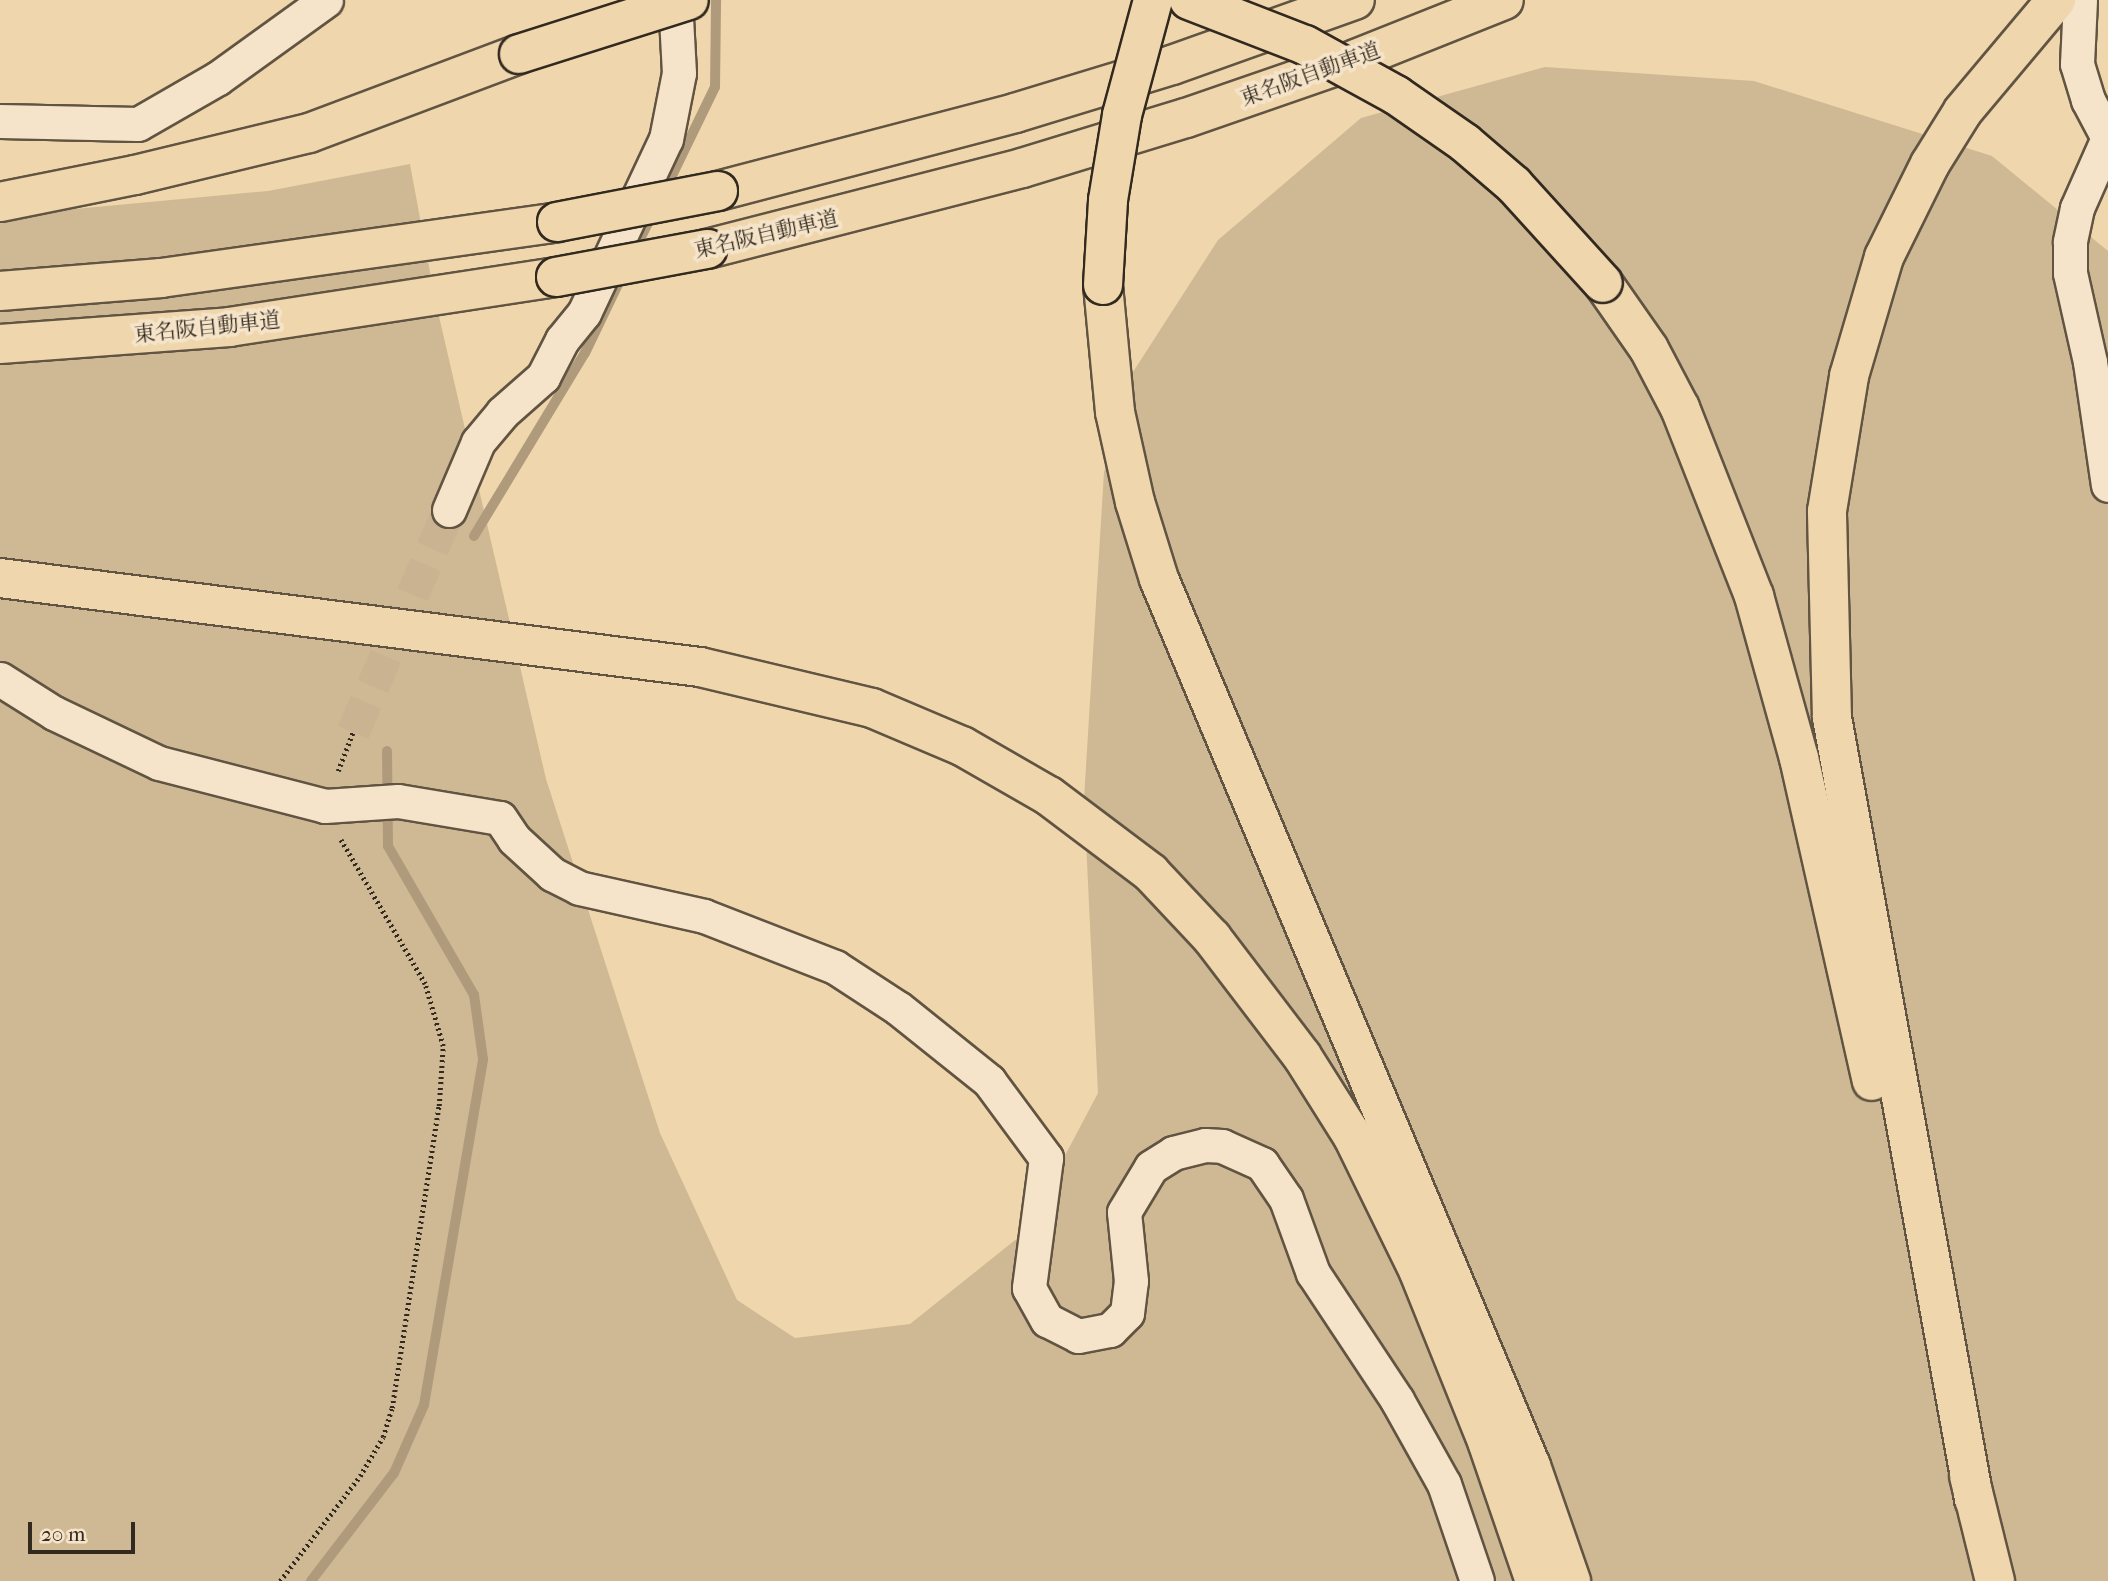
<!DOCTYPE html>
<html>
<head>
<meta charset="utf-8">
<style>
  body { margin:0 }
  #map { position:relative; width:2108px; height:1581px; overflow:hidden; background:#efd6ac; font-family:"IM FELL French Canon","Noto Serif JP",serif }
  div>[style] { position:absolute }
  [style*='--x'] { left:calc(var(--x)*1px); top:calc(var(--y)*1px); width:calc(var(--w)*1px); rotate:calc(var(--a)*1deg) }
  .green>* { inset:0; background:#cfb994 }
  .stream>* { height:10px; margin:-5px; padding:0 5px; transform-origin:5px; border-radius:5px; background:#af9b7c }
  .street-tunnel>* { height:33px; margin-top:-16.5px; transform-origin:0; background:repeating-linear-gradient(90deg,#c9b390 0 33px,transparent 0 50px) }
  .path>* { height:4.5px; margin-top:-2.25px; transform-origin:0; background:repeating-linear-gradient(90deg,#32291f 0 2px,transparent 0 5.5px) }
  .roads { filter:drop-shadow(2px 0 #615442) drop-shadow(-2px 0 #615442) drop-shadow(0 2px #615442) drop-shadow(0 -2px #615442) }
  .street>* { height:33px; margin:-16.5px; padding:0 16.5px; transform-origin:16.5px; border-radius:16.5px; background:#f5e4c9 }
  .highway>* { height:38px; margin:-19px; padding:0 19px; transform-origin:19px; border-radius:19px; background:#efd6ac }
  .bridges { filter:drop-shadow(2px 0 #32291f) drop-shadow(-2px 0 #32291f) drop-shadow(0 2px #32291f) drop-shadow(0 -2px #32291f) }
  .highway-bridge>* { height:38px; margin:-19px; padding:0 19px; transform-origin:19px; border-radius:19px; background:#efd6ac }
  span { translate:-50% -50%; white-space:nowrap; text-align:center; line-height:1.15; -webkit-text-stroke:7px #f5e4c9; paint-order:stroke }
  .street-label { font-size:21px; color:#32291f }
  .scale { position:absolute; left:28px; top:1522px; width:107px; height:32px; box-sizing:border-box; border:4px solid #32291f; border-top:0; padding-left:9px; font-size:21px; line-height:24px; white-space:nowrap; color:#32291f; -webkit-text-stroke:5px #f5e4c9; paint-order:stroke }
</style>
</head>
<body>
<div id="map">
  <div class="green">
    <div style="clip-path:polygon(1545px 67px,1754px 81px,1992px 156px,2108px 251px,2108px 1581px,0 1581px,0 216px,268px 191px,410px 164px,435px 299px,546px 779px,660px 1133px,737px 1300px,795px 1338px,910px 1324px,1024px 1233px,1098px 1093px,1084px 799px,1104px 472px,1133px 372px,1218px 240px,1361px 118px)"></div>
  </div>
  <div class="stream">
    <div style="--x:663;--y:194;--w:119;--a:-64.1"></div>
    <div style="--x:715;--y:87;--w:87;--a:-89.3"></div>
    <div style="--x:633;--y:253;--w:47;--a:-63.4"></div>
    <div style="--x:474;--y:536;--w:214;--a:-58.8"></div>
    <div style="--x:585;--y:353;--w:88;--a:-64.3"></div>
    <div style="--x:311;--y:1581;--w:136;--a:-52.5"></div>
    <div style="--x:394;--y:1473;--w:74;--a:-66.2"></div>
    <div style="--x:424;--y:1405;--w:351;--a:-80.3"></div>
    <div style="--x:483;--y:1059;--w:65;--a:-98"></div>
    <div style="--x:474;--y:995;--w:172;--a:-120"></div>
    <div style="--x:388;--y:846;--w:95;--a:-90.6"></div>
  </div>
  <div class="street-tunnel">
    <div style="--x:353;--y:732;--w:242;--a:-66.6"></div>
  </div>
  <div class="path">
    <div style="--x:338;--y:771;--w:42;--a:-69"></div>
    <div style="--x:280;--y:1581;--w:132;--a:-52.7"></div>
    <div style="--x:360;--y:1476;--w:45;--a:-59.5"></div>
    <div style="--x:383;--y:1437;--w:30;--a:-73"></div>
    <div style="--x:392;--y:1408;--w:306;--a:-81.2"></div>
    <div style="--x:439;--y:1106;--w:60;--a:-86.2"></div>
    <div style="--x:443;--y:1046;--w:65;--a:-106.2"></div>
    <div style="--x:425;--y:984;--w:167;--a:-120.3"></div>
  </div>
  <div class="roads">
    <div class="street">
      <div style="--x:2080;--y:0;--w:64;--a:92.7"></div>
      <div style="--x:2077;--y:64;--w:38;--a:73"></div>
      <div style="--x:2088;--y:100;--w:43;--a:62.2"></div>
      <div style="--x:2108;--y:138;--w:77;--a:113.9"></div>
      <div style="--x:2077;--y:208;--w:35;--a:102"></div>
      <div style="--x:2070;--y:242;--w:31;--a:90"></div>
      <div style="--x:2070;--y:273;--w:91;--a:77.3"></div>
      <div style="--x:2090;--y:362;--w:124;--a:81.7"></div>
      <div style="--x:0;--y:121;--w:138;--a:1.2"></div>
      <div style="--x:138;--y:124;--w:92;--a:-29.9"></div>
      <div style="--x:218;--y:78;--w:133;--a:-35.8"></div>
      <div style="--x:449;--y:510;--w:74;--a:-66.9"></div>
      <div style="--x:478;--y:442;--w:38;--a:-50"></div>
      <div style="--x:502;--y:413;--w:55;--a:-41.3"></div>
      <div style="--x:543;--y:377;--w:42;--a:-62.8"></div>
      <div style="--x:562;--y:340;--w:35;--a:-51"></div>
      <div style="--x:584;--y:313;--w:192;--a:-64.8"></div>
      <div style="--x:666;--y:139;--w:67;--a:-78.9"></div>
      <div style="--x:679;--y:73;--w:73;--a:-93.1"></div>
      <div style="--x:0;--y:679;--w:64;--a:32.2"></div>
      <div style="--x:54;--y:713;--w:116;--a:25.5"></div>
      <div style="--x:159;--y:763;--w:171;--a:14.5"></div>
      <div style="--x:325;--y:806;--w:73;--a:-3.9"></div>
      <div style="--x:398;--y:801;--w:103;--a:9.5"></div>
      <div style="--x:500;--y:818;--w:25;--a:56"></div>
      <div style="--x:514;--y:839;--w:52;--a:42.6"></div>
      <div style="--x:552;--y:874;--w:30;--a:27"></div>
      <div style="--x:579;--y:888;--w:128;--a:12.6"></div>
      <div style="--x:704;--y:916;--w:141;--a:21.3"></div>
      <div style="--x:835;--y:967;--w:75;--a:33.1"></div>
      <div style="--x:898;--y:1008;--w:117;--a:38.7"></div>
      <div style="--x:989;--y:1081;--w:96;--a:53.5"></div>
      <div style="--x:1046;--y:1158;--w:131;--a:97.5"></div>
      <div style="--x:1029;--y:1288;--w:37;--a:61"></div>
      <div style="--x:1047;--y:1320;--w:35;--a:27"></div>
      <div style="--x:1078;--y:1336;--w:33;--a:-11"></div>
      <div style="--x:1110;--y:1330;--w:24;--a:-45"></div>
      <div style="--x:1127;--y:1313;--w:32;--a:-83"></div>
      <div style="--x:1131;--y:1281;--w:69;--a:-95.8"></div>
      <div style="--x:1124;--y:1212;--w:52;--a:-59"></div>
      <div style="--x:1151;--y:1167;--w:26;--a:-32"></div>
      <div style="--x:1173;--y:1153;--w:33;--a:-14"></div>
      <div style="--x:1205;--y:1145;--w:17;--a:3"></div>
      <div style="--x:1222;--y:1146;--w:44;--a:24.2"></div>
      <div style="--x:1262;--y:1164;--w:42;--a:55.6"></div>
      <div style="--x:1286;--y:1199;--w:79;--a:70"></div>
      <div style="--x:1313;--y:1273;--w:152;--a:56.5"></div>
      <div style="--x:1397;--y:1400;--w:96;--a:60.8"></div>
      <div style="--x:1444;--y:1484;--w:102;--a:71.2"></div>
    </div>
    <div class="highway">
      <div style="--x:718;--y:191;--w:307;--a:-14.7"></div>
      <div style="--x:1015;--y:113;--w:164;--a:-17"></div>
      <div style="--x:1172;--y:65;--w:194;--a:-19.6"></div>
      <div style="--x:0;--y:202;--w:138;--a:-11.3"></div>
      <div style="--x:135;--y:175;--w:179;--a:-13.6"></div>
      <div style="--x:309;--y:133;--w:224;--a:-20.6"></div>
      <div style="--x:707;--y:249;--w:325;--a:-14.4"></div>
      <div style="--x:1022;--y:168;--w:171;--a:-17"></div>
      <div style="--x:1186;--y:118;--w:180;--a:-19.1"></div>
      <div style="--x:1356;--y:59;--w:159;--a:-21.7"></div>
      <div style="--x:1603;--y:283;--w:80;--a:55.1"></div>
      <div style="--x:1649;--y:349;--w:67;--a:62.3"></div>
      <div style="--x:1680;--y:408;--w:202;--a:68.5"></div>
      <div style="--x:1754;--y:596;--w:168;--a:74.5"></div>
      <div style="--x:1799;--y:758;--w:331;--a:77.3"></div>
      <div style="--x:1103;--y:285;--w:128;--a:84.6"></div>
      <div style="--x:1115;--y:412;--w:92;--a:77.5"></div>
      <div style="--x:1135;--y:502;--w:81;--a:72.7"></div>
      <div style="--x:1159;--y:579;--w:962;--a:67.25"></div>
      <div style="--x:1531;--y:1466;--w:122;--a:70.8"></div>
      <div style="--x:0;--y:291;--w:162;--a:-4.6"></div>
      <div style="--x:161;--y:278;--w:400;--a:-8"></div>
      <div style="--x:0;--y:344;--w:230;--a:-4.2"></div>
      <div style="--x:229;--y:327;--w:331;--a:-8.7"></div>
      <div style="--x:0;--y:578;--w:706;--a:7.25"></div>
      <div style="--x:700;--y:667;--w:177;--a:13.4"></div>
      <div style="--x:872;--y:708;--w:98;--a:22.9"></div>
      <div style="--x:962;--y:746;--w:100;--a:29.9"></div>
      <div style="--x:1049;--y:796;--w:128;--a:37"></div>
      <div style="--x:1151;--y:873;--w:89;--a:46.8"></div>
      <div style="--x:1212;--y:938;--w:148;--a:52.7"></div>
      <div style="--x:1302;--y:1056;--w:96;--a:57.8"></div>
      <div style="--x:1353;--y:1137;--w:150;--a:63.9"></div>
      <div style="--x:1419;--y:1272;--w:185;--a:68.1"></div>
      <div style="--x:1488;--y:1444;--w:145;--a:71.1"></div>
      <div style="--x:1969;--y:1476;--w:108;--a:76.1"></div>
      <div style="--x:1974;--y:1499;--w:794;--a:-100.3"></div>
      <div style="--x:1832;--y:718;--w:207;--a:-91.4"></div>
      <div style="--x:1827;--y:511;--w:137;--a:-80.7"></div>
      <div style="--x:1849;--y:376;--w:124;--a:-73.6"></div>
      <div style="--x:1884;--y:257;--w:104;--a:-63.7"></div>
      <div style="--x:1930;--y:164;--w:62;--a:-58.1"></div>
      <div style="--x:1963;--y:111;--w:145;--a:-50"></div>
    </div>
  </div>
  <div class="bridges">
    <div class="highway-bridge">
      <div style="--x:1189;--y:0;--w:124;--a:21.2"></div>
      <div style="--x:1305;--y:45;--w:104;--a:28.8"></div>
      <div style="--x:1396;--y:95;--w:84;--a:34.8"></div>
      <div style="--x:1465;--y:143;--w:65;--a:40.6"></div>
      <div style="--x:1514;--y:185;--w:132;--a:47.8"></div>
      <div style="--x:519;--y:54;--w:178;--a:-17.6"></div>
      <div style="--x:557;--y:222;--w:164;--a:-10.9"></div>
      <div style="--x:556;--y:277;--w:154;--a:-10.5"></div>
      <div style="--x:1103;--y:285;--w:85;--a:-86.6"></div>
      <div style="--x:1108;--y:200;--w:86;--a:-80.6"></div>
      <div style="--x:1122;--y:115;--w:119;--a:-74.9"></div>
    </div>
  </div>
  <div class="street-label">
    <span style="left:1310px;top:74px;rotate:-20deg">東名阪自動車道</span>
    <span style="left:766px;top:234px;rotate:-13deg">東名阪自動車道</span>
    <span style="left:207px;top:327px;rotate:-6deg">東名阪自動車道</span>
  </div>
  <div class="scale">20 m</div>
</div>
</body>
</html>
